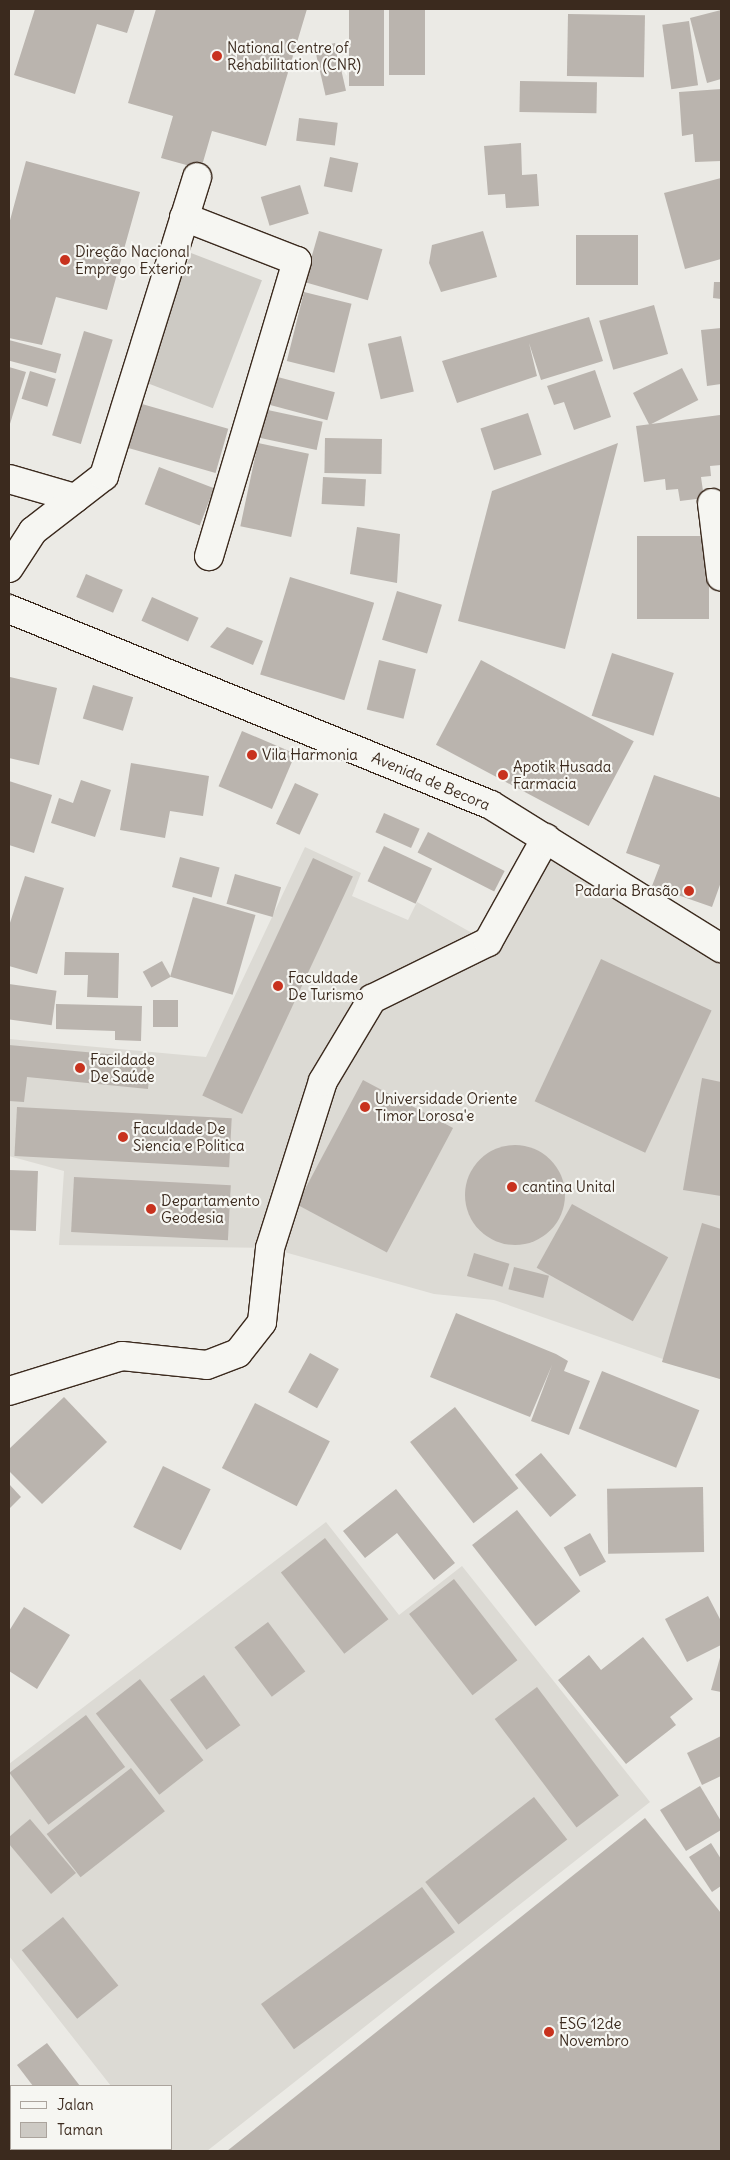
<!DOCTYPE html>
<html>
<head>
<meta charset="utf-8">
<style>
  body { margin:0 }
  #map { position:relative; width:730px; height:2160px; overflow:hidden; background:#ebeae5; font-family:Delius,sans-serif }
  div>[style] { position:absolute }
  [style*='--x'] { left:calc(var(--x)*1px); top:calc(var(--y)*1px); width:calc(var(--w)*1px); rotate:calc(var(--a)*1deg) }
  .built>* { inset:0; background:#dcdad4 }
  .green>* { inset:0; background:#cdcac4; transform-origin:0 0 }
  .building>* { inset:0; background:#bab4ae; transform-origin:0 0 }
  .round { border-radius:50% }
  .roads { filter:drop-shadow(1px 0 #3b2a1e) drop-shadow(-1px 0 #3b2a1e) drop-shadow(0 1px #3b2a1e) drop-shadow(0 -1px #3b2a1e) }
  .minor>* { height:28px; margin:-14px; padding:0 14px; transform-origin:14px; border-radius:14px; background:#f6f6f2 }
  .primary>* { height:28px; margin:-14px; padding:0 14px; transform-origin:14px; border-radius:14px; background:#f6f6f2 }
  .dots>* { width:14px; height:14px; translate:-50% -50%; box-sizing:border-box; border:2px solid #f6f6f2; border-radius:50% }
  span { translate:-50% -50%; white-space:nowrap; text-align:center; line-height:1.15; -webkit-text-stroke:4.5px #f6f6f2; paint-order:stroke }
  .poi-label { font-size:15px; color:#3b2a1e }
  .left { translate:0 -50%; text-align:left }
  .right { translate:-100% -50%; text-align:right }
  .street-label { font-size:15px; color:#3b2a1e }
  .frame { position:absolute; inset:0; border:10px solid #3b2a1e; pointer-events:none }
  .legend { position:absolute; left:10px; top:2085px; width:162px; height:65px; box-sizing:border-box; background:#f6f6f2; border:1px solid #aba49d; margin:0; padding:6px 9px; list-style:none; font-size:15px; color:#3b2a1e }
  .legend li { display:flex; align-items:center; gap:10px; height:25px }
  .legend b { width:25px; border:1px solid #aba49d }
</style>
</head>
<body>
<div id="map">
  <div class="built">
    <div style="clip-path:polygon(546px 838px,721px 948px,720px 1379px,494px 1300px,434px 1294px,270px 1248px,59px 1245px,64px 1171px,9px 1156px,9px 1039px,206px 1057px,305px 847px,361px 873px,352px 896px,408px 920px,417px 902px,488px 942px)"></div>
    <div style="clip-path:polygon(326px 1522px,399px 1615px,462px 1566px,650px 1802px,207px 2151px,163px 2151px,171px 2149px,171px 2086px,111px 2086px,9px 1956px,9px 1764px)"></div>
  </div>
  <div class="green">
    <div style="left:191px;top:253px;width:76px;height:137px;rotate:21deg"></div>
  </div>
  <div class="building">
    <div style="clip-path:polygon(35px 9px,135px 9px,127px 33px,97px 24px,75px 94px,14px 75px)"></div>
    <div style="clip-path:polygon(156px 9px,307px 9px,266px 146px,212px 131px,201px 169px,161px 158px,173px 116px,128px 103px)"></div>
    <div style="left:349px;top:9px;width:35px;height:77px"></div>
    <div style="left:389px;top:9px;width:36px;height:66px"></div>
    <div style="clip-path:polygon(721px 10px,721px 79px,707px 83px,690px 18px)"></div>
    <div style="left:568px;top:14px;width:77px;height:62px;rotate:1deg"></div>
    <div style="left:689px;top:21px;width:65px;height:27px;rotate:82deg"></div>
    <div style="left:335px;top:43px;width:49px;height:21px;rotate:77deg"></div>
    <div style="left:520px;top:81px;width:77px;height:31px;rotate:1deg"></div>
    <div style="clip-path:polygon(721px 89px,721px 161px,695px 162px,693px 134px,682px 136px,679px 92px)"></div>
    <div style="left:299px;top:118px;width:39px;height:23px;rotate:7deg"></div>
    <div style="clip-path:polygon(521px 143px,522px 175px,537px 174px,539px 206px,506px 208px,505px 194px,488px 195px,484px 146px)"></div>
    <div style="left:330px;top:157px;width:29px;height:30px;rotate:12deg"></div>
    <div style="clip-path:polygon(26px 161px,140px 192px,107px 310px,56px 297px,42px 345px,9px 338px,9px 224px)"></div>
    <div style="clip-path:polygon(721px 178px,721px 259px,685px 269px,664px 193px)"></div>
    <div style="left:300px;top:185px;width:30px;height:41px;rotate:73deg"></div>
    <div style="left:319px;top:231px;width:66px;height:53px;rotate:16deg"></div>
    <div style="clip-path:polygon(483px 231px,497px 277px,441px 292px,429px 263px,432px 245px)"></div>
    <div style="left:576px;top:235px;width:62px;height:50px"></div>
    <div style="clip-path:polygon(714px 282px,721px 282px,721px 299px,713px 298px)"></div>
    <div style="left:304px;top:292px;width:49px;height:71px;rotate:14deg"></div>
    <div style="left:654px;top:305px;width:51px;height:57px;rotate:74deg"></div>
    <div style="clip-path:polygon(589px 317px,603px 361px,541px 380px,529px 343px,537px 376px,457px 403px,442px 361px)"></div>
    <div style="clip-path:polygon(721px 328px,721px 384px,707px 386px,701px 330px)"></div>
    <div style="left:84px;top:331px;width:30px;height:109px;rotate:17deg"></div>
    <div style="left:401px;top:336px;width:57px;height:34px;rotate:77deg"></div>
    <div style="left:9px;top:340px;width:54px;height:20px;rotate:15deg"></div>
    <div style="clip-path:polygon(9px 367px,26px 372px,9px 427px)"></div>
    <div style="left:682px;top:368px;width:36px;height:55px;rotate:63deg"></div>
    <div style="clip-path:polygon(595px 370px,611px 417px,574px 430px,564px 402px,554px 405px,547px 386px)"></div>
    <div style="left:30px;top:371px;width:27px;height:29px;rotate:17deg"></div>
    <div style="left:274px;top:376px;width:63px;height:29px;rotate:15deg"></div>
    <div style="left:135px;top:402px;width:97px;height:46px;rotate:16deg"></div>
    <div style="left:263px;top:409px;width:61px;height:29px;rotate:12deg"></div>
    <div style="left:528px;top:413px;width:44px;height:50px;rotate:72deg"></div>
    <div style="clip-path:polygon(720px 415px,721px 465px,710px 466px,711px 476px,701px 477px,704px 498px,680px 501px,678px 489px,666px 490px,665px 479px,644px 482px,636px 426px)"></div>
    <div style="left:325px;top:438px;width:57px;height:35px;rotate:1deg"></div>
    <div style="left:258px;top:443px;width:52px;height:85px;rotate:12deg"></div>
    <div style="clip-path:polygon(618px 443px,565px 649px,458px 621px,492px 491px)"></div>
    <div style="left:159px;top:467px;width:59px;height:40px;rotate:21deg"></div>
    <div style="left:323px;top:477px;width:43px;height:27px;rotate:3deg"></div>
    <div style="clip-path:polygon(357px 527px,400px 534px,397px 583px,350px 574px)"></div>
    <div style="left:637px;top:536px;width:72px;height:83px"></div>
    <div style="left:86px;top:574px;width:40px;height:25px;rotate:23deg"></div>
    <div style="left:290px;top:577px;width:88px;height:102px;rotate:17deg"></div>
    <div style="left:397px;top:591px;width:47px;height:51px;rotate:17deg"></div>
    <div style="left:152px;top:597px;width:51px;height:26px;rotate:24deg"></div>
    <div style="clip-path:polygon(227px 627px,263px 641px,253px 665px,210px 647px)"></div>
    <div style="left:612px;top:653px;width:65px;height:66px;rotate:18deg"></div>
    <div style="left:379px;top:660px;width:38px;height:51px;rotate:14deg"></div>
    <div style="left:481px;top:660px;width:173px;height:96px;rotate:28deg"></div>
    <div style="clip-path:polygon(10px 677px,57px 688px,39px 765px,9px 758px)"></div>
    <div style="left:93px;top:685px;width:42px;height:35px;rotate:17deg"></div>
    <div style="left:242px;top:731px;width:58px;height:60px;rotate:23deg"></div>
    <div style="clip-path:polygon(131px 763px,209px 776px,203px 816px,170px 811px,165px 838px,120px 830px)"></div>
    <div style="clip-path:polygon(654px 775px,721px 798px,721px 882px,712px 907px,652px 886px,660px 865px,626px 853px)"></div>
    <div style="clip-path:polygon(81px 780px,111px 790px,95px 837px,51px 823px,59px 798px,73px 803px)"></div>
    <div style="clip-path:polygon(9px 781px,52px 795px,34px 853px,9px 845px)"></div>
    <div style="left:295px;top:783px;width:26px;height:45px;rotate:25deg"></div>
    <div style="left:384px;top:813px;width:39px;height:21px;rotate:24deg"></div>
    <div style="left:428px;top:832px;width:86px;height:23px;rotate:27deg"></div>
    <div style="left:384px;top:846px;width:53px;height:39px;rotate:25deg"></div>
    <div style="left:180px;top:857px;width:41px;height:31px;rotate:15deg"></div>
    <div style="left:313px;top:858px;width:44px;height:262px;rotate:25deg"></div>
    <div style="left:235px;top:874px;width:48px;height:31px;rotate:16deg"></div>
    <div style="clip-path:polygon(25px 876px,64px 888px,37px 974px,9px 966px,9px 926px)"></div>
    <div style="left:193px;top:897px;width:65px;height:83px;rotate:16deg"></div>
    <div style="clip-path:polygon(65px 952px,119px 953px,118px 998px,87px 997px,88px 975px,64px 975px)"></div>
    <div style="left:601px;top:959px;width:122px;height:157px;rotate:25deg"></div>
    <div style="left:162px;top:961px;width:18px;height:22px;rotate:61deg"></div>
    <div style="left:9px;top:984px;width:48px;height:35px;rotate:8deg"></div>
    <div style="left:153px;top:1000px;width:25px;height:27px"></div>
    <div style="clip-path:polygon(56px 1004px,142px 1006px,141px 1041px,115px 1040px,115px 1031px,56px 1029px)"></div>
    <div style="clip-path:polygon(9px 1045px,151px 1058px,148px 1089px,27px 1077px,24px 1102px,9px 1101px)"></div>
    <div style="clip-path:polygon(702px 1078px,721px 1082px,721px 1196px,683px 1190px)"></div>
    <div style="left:363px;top:1080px;width:102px;height:141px;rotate:28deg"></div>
    <div style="left:17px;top:1107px;width:215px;height:49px;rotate:3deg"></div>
    <div class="round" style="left:465px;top:1145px;width:100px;height:100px"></div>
    <div style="left:9px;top:1170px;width:29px;height:60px;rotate:2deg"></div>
    <div style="left:74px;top:1177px;width:157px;height:55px;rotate:3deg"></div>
    <div style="left:572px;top:1204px;width:110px;height:73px;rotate:29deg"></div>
    <div style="clip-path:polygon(702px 1223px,721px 1229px,720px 1379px,662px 1362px)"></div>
    <div style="left:474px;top:1253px;width:37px;height:24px;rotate:17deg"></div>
    <div style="left:514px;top:1267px;width:36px;height:23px;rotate:14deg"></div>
    <div style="clip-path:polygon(456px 1313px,556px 1354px,568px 1361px,564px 1371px,590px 1381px,569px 1435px,531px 1421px,552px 1365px,530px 1417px,430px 1377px)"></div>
    <div style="left:310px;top:1353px;width:33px;height:45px;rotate:29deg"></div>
    <div style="left:602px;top:1371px;width:105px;height:62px;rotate:22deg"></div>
    <div style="clip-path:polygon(64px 1397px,107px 1442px,42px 1504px,9px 1471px,9px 1449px)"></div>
    <div style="left:255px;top:1403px;width:84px;height:73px;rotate:27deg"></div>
    <div style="left:455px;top:1407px;width:103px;height:57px;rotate:52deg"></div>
    <div style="left:541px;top:1453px;width:55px;height:34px;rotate:50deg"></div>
    <div style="left:163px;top:1466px;width:53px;height:68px;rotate:26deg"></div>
    <div style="clip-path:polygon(9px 1484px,21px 1497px,9px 1509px)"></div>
    <div style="left:703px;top:1487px;width:65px;height:96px;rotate:89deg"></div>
    <div style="clip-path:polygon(396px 1489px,455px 1563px,434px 1580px,397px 1533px,365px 1558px,343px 1531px)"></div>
    <div style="left:517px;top:1510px;width:103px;height:57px;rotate:52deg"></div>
    <div style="left:590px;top:1533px;width:33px;height:30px;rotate:61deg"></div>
    <div style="left:325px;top:1538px;width:103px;height:56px;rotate:52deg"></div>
    <div style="left:454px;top:1579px;width:103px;height:57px;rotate:52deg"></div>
    <div style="clip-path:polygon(708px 1596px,721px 1621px,721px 1645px,687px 1662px,665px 1619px)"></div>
    <div style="clip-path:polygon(24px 1607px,70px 1635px,37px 1689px,9px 1671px,9px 1631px)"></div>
    <div style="left:268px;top:1622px;width:62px;height:42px;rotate:53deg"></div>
    <div style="clip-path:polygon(643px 1637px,693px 1699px,670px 1717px,676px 1725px,626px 1764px,558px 1680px,589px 1655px,601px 1670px)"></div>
    <div style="clip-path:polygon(721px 1654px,721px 1692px,711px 1690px)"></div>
    <div style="left:204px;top:1675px;width:62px;height:42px;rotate:54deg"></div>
    <div style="left:140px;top:1679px;width:103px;height:56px;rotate:52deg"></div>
    <div style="left:537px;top:1687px;width:136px;height:53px;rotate:53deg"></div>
    <div style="left:86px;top:1715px;width:65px;height:96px;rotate:53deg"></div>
    <div style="clip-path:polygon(721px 1736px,721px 1776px,702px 1785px,687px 1753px)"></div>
    <div style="left:131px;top:1768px;width:55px;height:107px;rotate:52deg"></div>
    <div style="clip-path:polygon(700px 1786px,721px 1821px,721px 1830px,686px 1851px,660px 1810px)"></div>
    <div style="left:534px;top:1797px;width:54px;height:138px;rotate:52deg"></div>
    <div style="clip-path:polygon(645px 1818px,721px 1913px,721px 2151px,227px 2151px)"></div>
    <div style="clip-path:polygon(30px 1819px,76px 1873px,51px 1894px,9px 1844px,9px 1837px)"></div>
    <div style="clip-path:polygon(711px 1843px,721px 1859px,721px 1886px,712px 1892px,689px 1857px)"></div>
    <div style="left:422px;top:1887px;width:56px;height:199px;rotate:54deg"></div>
    <div style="left:63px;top:1917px;width:88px;height:53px;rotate:51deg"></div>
    <div style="clip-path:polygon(47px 2043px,80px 2086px,33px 2086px,17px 2065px)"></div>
    <div style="clip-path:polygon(9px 2135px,11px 2149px,30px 2151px,9px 2151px)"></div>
  </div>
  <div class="roads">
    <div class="minor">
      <div style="--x:184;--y:217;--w:121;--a:21.3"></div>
      <div style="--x:297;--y:261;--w:308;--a:106.6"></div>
      <div style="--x:9;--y:479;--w:69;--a:16.1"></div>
      <div style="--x:712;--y:503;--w:74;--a:83"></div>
      <div style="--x:9;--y:568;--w:44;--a:-57"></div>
      <div style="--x:33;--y:531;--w:90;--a:-37.8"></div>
      <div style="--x:104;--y:476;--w:313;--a:-72.7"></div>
      <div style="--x:9;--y:1391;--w:118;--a:-17.2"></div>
      <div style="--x:122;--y:1356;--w:85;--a:6"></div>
      <div style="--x:207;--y:1365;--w:33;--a:-21"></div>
      <div style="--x:238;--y:1353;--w:39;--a:-52"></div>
      <div style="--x:262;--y:1322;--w:74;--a:-83.8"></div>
      <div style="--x:270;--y:1248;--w:175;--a:-72.4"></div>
      <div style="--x:323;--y:1081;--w:96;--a:-59.1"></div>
      <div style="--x:372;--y:999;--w:129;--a:-26.2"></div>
      <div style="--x:488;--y:942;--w:119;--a:-60.9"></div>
    </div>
    <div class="primary">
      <div style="--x:9;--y:609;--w:520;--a:22.13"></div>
      <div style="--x:491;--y:805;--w:271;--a:31.9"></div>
    </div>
  </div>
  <div class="dots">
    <div style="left:217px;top:56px;background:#c8321e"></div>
    <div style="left:65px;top:260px;background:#c8321e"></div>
    <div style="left:252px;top:755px;background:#c8321e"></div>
    <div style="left:503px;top:775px;background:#c8321e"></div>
    <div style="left:689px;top:891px;background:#c8321e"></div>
    <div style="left:278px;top:986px;background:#c8321e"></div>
    <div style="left:80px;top:1068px;background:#c8321e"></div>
    <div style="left:365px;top:1107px;background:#c8321e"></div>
    <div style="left:123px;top:1137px;background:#c8321e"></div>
    <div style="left:512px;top:1187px;background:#c8321e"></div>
    <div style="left:151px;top:1209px;background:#c8321e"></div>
    <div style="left:549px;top:2032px;background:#c8321e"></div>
  </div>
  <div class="poi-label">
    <span class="left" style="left:227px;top:56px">National Centre of<br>Rehabilitation (CNR)</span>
    <span class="left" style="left:75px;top:260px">Direção Nacional<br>Emprego Exterior</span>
    <span class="left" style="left:262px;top:755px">Vila Harmonia</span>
    <span class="left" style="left:513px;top:775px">Apotik Husada<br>Farmacia</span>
    <span class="right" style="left:679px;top:891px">Padaria Brasão</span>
    <span class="left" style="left:288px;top:986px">Faculdade<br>De Turismo</span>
    <span class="left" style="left:90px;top:1068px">Facildade<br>De Saúde</span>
    <span class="left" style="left:375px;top:1107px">Universidade Oriente<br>Timor Lorosa'e</span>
    <span class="left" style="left:133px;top:1137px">Faculdade De<br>Siencia e Politica</span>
    <span class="left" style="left:522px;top:1187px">cantina Unital</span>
    <span class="left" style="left:161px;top:1209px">Departamento<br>Geodesia</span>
    <span class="left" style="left:559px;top:2032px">ESG 12de<br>Novembro</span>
  </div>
  <div class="street-label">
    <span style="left:431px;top:781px;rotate:23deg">Avenida de Becora</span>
  </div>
  <div class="frame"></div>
  <ul class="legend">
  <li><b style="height:6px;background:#f6f6f2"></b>Jalan</li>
  <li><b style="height:14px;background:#cdcac4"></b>Taman</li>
  </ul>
</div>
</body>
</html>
